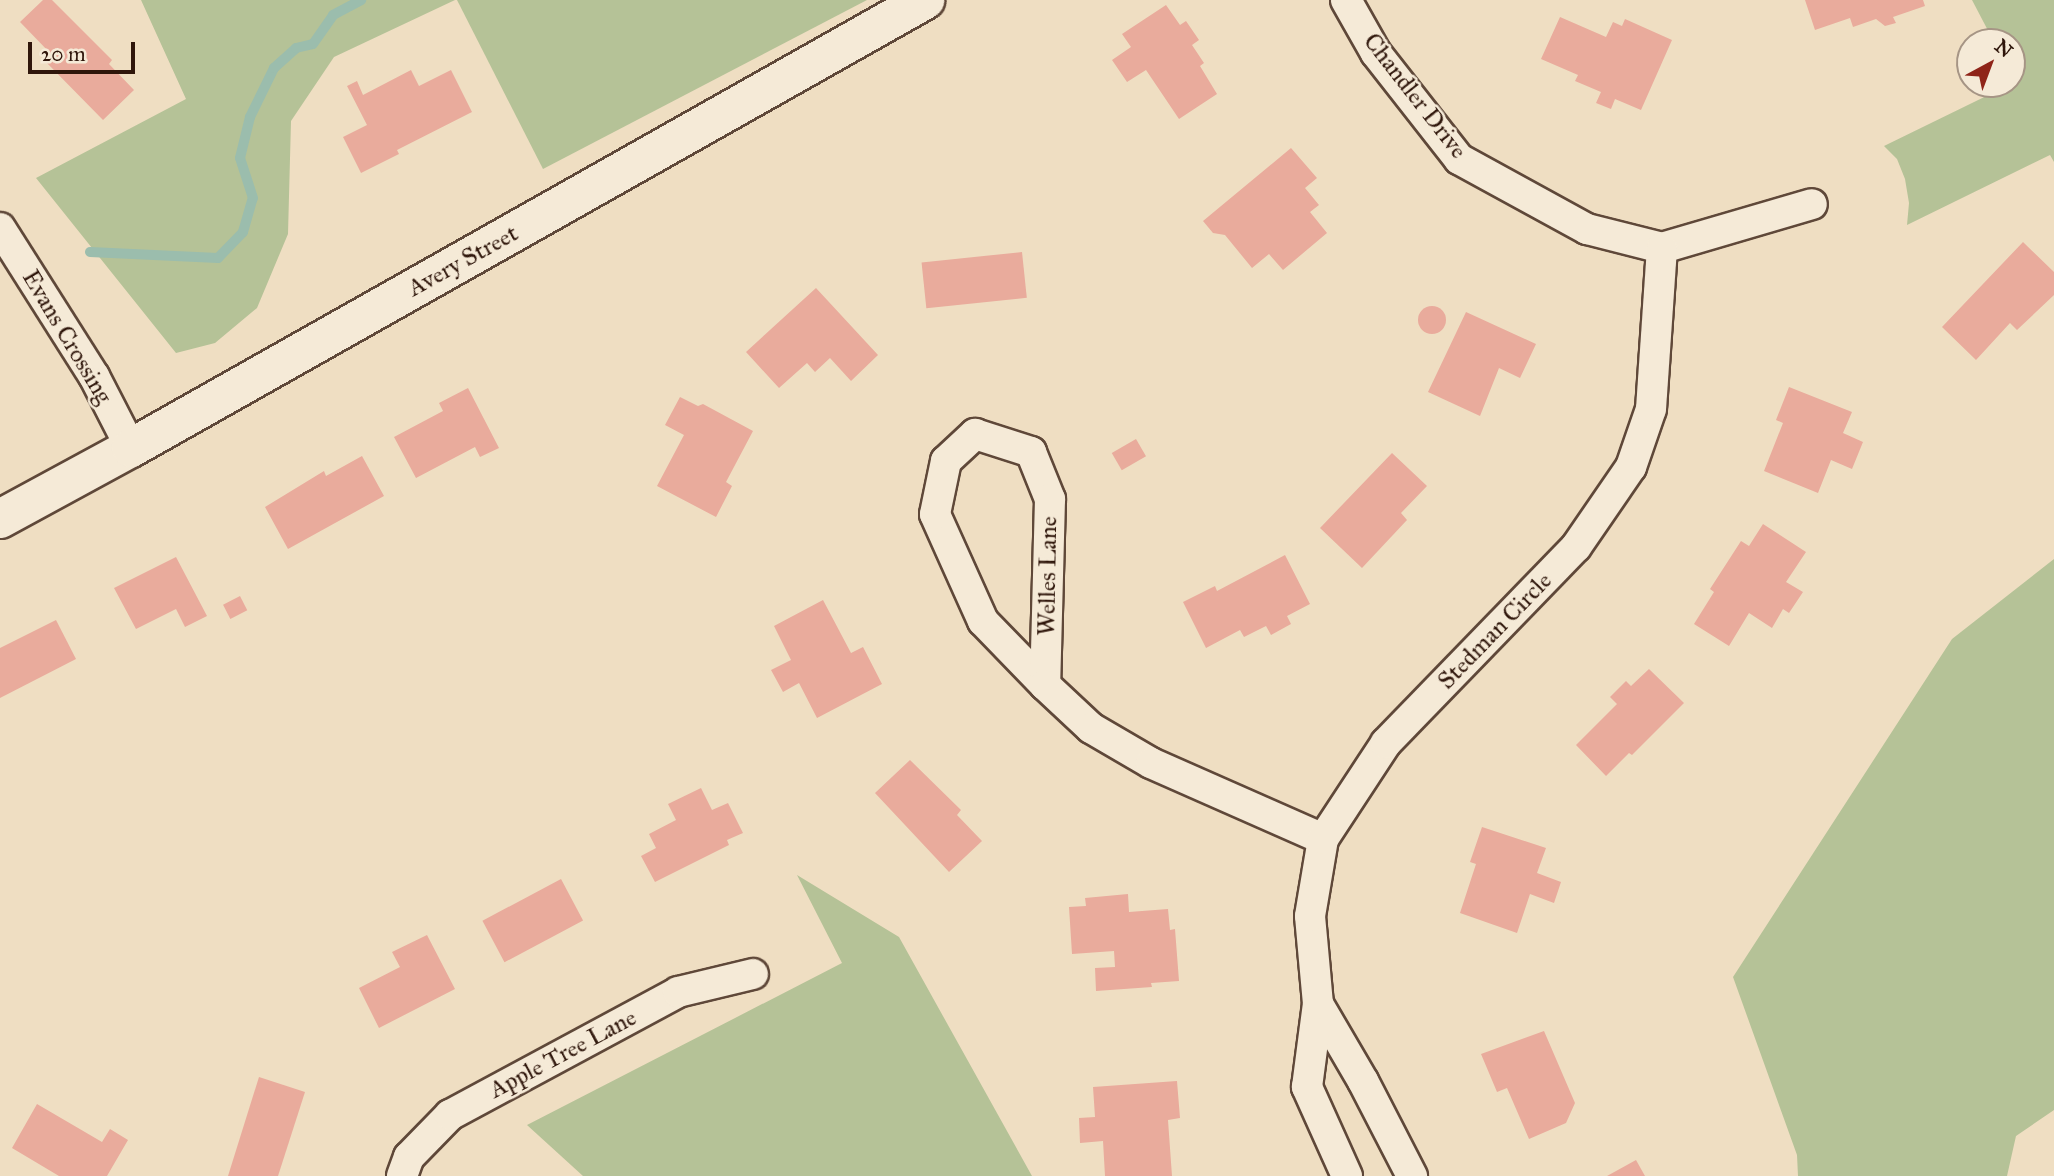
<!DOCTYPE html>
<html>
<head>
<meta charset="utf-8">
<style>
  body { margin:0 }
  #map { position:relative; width:2054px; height:1176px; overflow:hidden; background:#efdec2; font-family:"IM FELL Great Primer",serif }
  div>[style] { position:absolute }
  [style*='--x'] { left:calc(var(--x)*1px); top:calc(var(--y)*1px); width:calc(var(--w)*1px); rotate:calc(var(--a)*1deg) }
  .green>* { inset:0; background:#b5c297 }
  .stream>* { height:10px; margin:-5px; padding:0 5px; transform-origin:5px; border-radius:5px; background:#9bbdad }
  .building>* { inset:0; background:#e9ab9c; transform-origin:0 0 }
  .round { border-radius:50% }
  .roads { filter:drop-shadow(2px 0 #5f4839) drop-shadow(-2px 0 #5f4839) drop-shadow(0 2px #5f4839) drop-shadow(0 -2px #5f4839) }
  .street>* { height:30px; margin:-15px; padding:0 15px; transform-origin:15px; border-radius:15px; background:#f5ead7 }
  .secondary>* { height:38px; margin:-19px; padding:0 19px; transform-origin:19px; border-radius:19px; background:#f5ead7 }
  span { translate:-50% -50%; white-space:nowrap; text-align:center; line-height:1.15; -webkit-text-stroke:5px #f5ead7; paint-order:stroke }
  .street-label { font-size:24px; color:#2f160b }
  .north { position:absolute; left:1956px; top:28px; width:70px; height:70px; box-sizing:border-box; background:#f5ead7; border:2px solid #a69585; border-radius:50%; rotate:41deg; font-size:19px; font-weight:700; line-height:28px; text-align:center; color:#2f160b }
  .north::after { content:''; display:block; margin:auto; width:24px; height:32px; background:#8f2418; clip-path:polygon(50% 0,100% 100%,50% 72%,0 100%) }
  .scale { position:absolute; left:28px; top:42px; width:107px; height:32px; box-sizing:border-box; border:4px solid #2f160b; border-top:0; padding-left:9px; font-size:21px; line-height:24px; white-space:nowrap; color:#2f160b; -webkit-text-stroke:5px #f5ead7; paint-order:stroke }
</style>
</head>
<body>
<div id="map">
  <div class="green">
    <div style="clip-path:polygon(141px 0,455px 0,334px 57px,291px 121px,288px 234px,257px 308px,215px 343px,176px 353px,36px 178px,186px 99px)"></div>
    <div style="clip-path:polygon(457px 0,867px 0,543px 169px)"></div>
    <div style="clip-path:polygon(1972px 0,2054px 0,2054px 162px,2050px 155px,1907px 225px,1909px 203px,1905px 179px,1897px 159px,1884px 146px,2015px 82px,2012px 76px,2012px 42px,1994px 42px)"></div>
    <div style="clip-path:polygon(2054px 559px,2054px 1110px,2016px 1136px,2007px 1176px,1798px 1176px,1797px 1155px,1733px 977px,1952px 639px)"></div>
    <div style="clip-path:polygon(797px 875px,899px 937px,1032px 1176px,583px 1176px,527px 1125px,842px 963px)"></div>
  </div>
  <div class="stream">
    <div style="--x:90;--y:252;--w:128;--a:2.7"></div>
    <div style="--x:218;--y:258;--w:36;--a:-46"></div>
    <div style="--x:243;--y:232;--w:35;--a:-74"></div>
    <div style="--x:253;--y:198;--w:42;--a:-108"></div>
    <div style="--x:240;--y:158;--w:42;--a:-76.3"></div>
    <div style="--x:250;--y:117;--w:55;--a:-63.9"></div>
    <div style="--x:274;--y:68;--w:30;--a:-42"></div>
    <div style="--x:296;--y:48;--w:17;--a:-13"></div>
    <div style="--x:313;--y:44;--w:35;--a:-55"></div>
    <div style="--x:333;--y:15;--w:32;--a:-28"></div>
  </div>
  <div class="building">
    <div style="clip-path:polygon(43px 0,52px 0,112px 60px,109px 64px,134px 90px,103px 120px,45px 61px,51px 54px,20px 22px)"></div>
    <div style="clip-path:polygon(1805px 0,1923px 0,1925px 6px,1893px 17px,1896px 23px,1885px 26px,1876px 19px,1853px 27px,1850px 18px,1815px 30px)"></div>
    <div style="clip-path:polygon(1166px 5px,1180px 25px,1186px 21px,1199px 40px,1192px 45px,1204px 63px,1200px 66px,1217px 94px,1179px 119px,1146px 70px,1127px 82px,1112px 60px,1131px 47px,1122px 34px)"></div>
    <div style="clip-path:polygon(1560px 17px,1606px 37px,1613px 22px,1622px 26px,1625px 19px,1672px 40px,1641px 110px,1615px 99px,1611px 109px,1596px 103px,1601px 92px,1575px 81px,1578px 75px,1541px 59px)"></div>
    <div style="clip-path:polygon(411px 70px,419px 86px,451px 70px,472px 112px,397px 150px,399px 154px,361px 173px,343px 137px,367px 125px,347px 86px,357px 81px,363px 95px)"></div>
    <div style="clip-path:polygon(1291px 148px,1317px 178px,1305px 188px,1319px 205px,1310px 212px,1327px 233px,1283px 270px,1269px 254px,1252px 268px,1225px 235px,1213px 233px,1203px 221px)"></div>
    <div style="clip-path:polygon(2023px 242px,2054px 272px,2054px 295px,2017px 330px,2010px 323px,1976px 360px,1942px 327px)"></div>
    <div style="left:1022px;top:252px;width:46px;height:101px;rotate:84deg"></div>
    <div style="clip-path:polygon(816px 288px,878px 355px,851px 381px,830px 358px,815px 372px,807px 363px,779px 388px,746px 352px)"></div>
    <div class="round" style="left:1418px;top:306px;width:28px;height:28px"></div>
    <div style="clip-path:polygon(1466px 312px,1536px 344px,1520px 378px,1499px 368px,1480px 416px,1428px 392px)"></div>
    <div style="clip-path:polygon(1789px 387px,1852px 412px,1843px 433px,1863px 442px,1852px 469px,1831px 460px,1818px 493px,1764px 471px,1783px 423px,1776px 420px)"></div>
    <div style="clip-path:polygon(468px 388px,499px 448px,480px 457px,475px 447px,416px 478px,394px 437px,443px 411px,439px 403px)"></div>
    <div style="clip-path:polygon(680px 397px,698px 406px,703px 404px,753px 431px,726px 482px,732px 486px,716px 517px,657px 486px,684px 435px,665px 425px)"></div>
    <div style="left:1136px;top:439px;width:20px;height:28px;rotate:60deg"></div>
    <div style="clip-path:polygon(1392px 453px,1427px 486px,1401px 513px,1407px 520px,1362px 568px,1320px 528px)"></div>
    <div style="clip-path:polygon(362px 456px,384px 496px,288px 549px,265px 507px,324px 471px,326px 476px)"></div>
    <div style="clip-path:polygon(1763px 524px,1806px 552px,1786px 582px,1803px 592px,1789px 613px,1783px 609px,1772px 628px,1749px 613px,1729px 646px,1694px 624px,1714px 592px,1710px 589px,1741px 541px,1749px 546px)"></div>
    <div style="clip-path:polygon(1285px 555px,1310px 604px,1287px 616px,1291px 624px,1271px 635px,1266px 626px,1244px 637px,1240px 630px,1206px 648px,1183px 602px,1215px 586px,1217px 591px)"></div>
    <div style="clip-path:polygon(176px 557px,207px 616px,185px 627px,176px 609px,136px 629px,114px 588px)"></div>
    <div style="left:240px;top:596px;width:16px;height:19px;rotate:63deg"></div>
    <div style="clip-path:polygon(823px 600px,851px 653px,863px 647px,882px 684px,817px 718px,799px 683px,783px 692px,771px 670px,791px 660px,774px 626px)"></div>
    <div style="clip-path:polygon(56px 620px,76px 659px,0 698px,0 648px)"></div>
    <div style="clip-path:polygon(1649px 669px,1684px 703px,1632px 755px,1629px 753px,1606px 776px,1576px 745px,1617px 704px,1610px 697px,1626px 681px,1631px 686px)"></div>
    <div style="clip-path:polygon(910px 760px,961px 810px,957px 815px,982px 841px,949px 872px,875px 793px)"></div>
    <div style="clip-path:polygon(701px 788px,712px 810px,728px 803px,743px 833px,727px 840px,729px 845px,655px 882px,641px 856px,656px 848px,649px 834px,676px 820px,668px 804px)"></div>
    <div style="clip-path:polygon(1482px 827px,1546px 848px,1537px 873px,1561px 882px,1554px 903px,1530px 894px,1517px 933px,1460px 913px,1476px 864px,1470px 862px)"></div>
    <div style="left:561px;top:879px;width:47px;height:89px;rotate:62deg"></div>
    <div style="clip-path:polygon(1128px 894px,1129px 912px,1168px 909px,1170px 930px,1175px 929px,1179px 981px,1151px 983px,1152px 987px,1096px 991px,1095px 968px,1115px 967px,1114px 951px,1072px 954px,1069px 907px,1086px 906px,1085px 898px)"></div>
    <div style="clip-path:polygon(427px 935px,455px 989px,379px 1028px,359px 988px,400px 967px,392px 952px)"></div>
    <div style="clip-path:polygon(1544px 1031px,1575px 1103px,1566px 1123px,1529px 1139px,1507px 1088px,1497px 1092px,1481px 1054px)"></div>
    <div style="clip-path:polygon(259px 1077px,305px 1092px,278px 1176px,228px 1176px)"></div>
    <div style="clip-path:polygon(1177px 1081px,1180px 1118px,1168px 1120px,1172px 1176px,1105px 1176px,1103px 1141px,1080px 1143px,1079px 1118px,1095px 1117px,1093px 1087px)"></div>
    <div style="clip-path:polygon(37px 1104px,102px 1142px,110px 1129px,128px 1140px,107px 1176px,59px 1176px,12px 1148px)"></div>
    <div style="clip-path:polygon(1636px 1160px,1645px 1176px,1607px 1176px)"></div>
  </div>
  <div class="roads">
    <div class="street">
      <div style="--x:1346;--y:0;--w:61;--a:60.5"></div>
      <div style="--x:1376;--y:53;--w:135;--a:51.9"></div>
      <div style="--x:1459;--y:159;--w:146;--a:28.7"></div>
      <div style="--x:1587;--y:229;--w:77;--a:14.2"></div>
      <div style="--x:1662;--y:248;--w:156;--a:-16.3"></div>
      <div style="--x:0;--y:228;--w:175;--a:57.6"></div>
      <div style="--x:94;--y:376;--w:81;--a:62.8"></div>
      <div style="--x:1045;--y:685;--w:89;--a:-134.1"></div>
      <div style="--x:983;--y:621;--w:117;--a:-114.2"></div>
      <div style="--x:935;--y:514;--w:54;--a:-78.3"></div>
      <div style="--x:946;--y:461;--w:40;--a:-43"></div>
      <div style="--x:975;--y:434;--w:59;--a:17.8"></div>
      <div style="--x:1031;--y:452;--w:51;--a:68"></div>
      <div style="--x:1050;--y:499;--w:186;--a:91.5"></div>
      <div style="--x:1045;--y:685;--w:63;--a:43.1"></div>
      <div style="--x:1091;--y:728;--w:69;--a:30.3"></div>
      <div style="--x:1151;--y:763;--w:188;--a:23.8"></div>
      <div style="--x:1318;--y:1004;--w:89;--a:59.7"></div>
      <div style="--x:1363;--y:1081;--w:107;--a:62.7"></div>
      <div style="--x:402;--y:1176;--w:20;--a:-70"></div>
      <div style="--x:409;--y:1157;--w:59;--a:-45.7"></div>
      <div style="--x:450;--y:1115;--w:259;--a:-28.3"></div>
      <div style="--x:678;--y:992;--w:77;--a:-13.5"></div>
      <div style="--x:1347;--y:1176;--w:98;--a:-114.2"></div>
      <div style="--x:1307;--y:1087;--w:84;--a:-82.5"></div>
      <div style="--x:1318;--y:1004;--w:88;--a:-95.2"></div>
      <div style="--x:1310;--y:916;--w:78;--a:-80.4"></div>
      <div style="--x:1323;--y:839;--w:115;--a:-56.7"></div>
      <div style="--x:1386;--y:743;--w:273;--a:-45.9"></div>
      <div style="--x:1576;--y:547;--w:97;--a:-55.5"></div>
      <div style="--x:1631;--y:467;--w:61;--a:-71"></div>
      <div style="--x:1651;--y:409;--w:161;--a:-86.1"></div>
    </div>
    <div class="secondary">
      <div style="--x:0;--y:519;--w:149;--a:-28.5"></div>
      <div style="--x:131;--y:448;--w:912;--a:-29.43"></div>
    </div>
  </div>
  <div class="street-label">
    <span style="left:1415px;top:96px;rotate:52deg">Chandler Drive</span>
    <span style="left:463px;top:261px;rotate:-29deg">Avery Street</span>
    <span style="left:67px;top:337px;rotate:59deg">Evans Crossing</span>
    <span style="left:1048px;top:576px;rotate:-89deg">Welles Lane</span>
    <span style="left:1495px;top:631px;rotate:-46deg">Stedman Circle</span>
    <span style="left:563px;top:1054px;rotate:-28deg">Apple Tree Lane</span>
  </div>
  <div class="north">N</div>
  <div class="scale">20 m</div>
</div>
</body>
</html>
